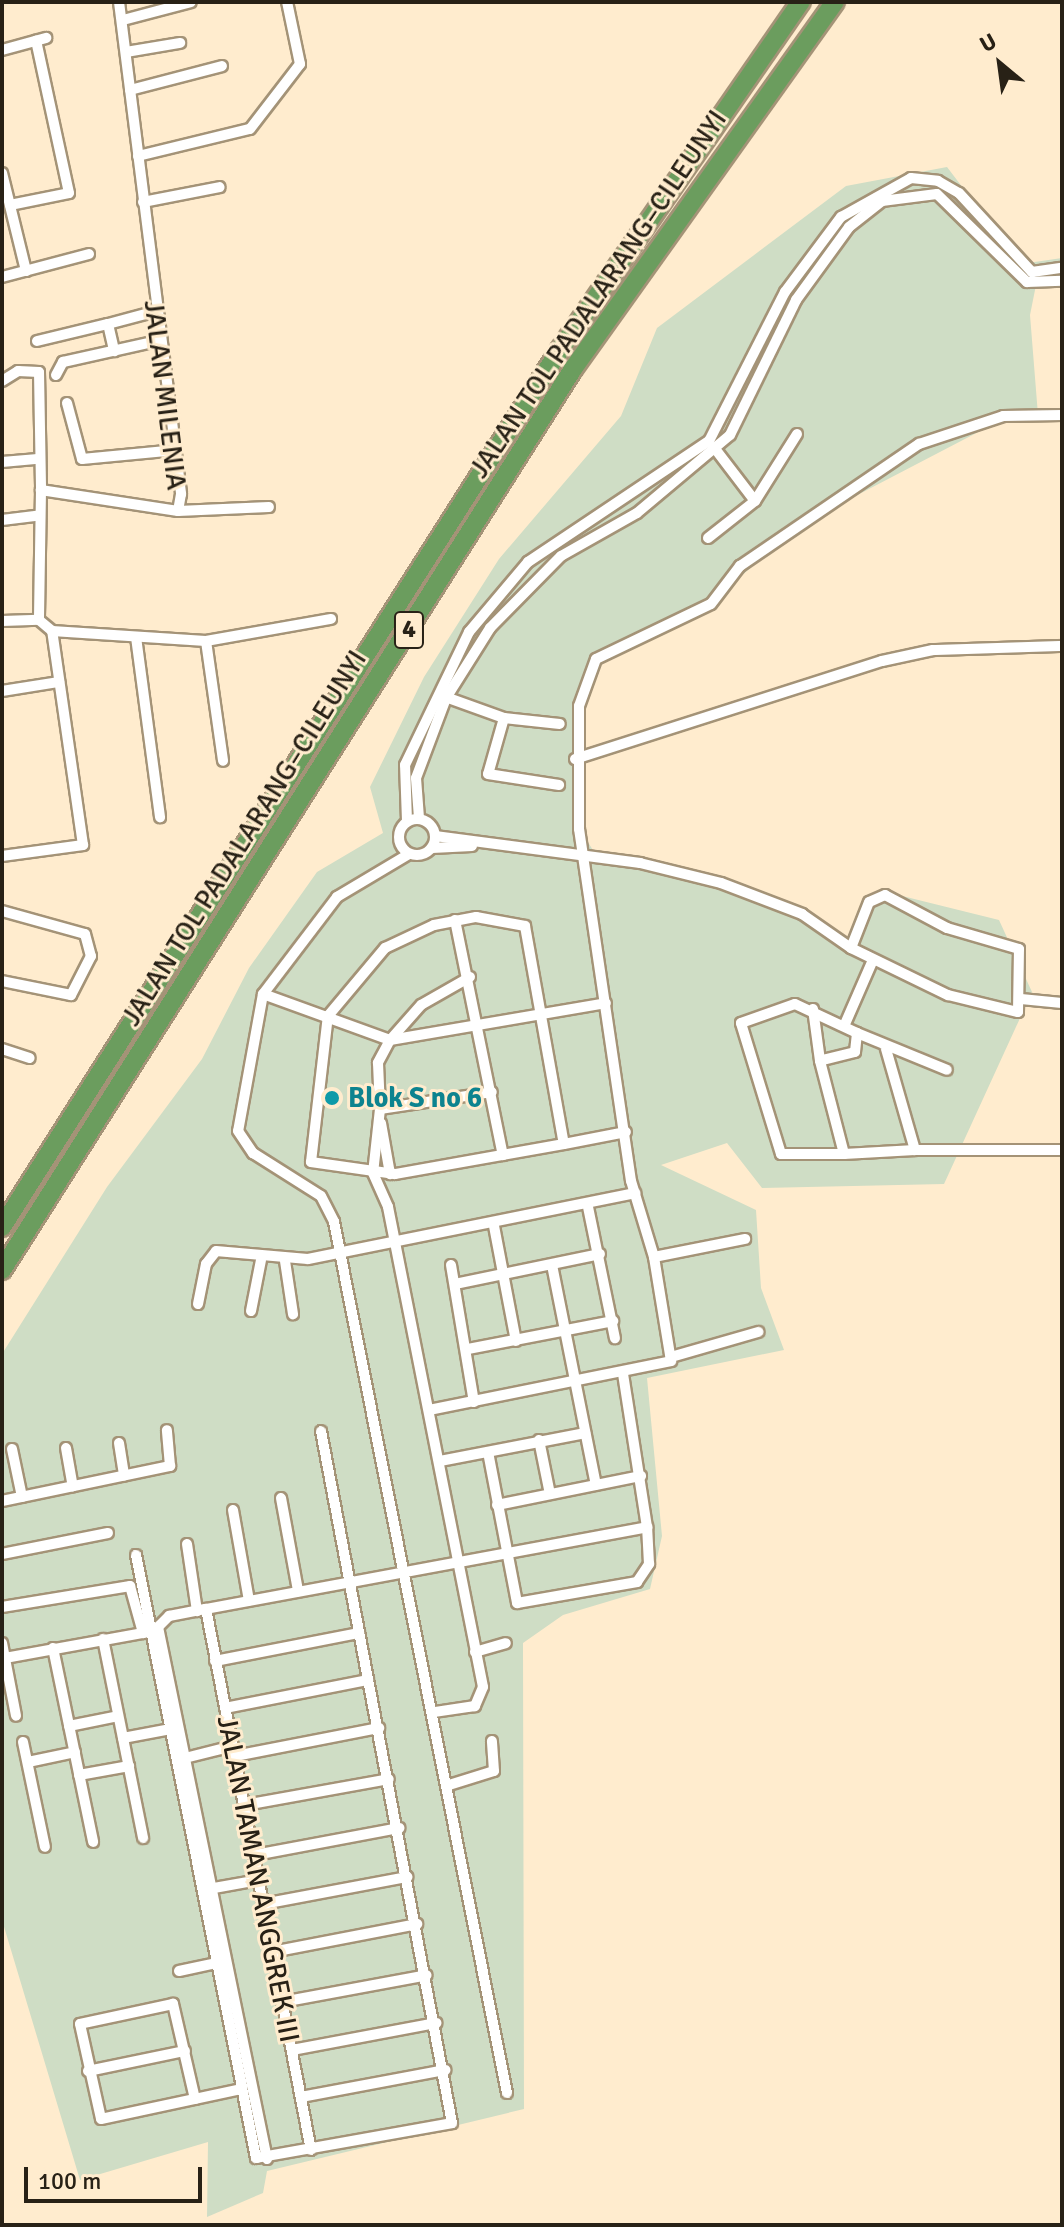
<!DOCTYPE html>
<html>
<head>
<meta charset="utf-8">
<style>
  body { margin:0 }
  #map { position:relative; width:1064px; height:2227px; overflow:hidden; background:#ffecce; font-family:Signika,sans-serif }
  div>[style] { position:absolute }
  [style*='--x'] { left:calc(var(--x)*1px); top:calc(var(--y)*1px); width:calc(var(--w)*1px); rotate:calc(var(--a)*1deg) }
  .green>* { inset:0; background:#cfddc5 }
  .stream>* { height:4px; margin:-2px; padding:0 2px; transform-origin:2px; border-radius:2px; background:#b7dde9 }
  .roads { filter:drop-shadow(2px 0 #a49377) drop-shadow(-2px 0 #a49377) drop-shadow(0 2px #a49377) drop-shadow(0 -2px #a49377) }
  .minor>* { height:10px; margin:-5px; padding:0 5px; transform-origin:5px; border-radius:5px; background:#fff }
  .minor>.ring { margin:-5px; padding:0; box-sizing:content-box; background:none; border:10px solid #fff; border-radius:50% }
  .motorway>* { height:18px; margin:-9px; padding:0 9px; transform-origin:9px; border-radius:9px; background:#6b9d5e }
  .dots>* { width:22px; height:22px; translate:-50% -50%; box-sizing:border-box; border:4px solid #ffecce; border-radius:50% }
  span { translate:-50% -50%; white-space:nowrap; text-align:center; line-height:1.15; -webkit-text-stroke:6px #ffecce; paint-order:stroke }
  .shield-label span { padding:2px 6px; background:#ffecce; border:2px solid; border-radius:6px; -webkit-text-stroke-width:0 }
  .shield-label { font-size:26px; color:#282116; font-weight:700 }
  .street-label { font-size:28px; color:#282116 }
  .culture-label { font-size:28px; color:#0d838f; font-weight:700 }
  .left { translate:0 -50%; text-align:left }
  .frame { position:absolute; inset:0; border:4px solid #282116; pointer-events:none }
  .north { position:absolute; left:960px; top:24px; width:80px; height:80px; -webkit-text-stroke:6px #ffecce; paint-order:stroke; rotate:331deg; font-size:22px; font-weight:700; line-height:32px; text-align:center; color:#282116 }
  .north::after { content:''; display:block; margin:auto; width:28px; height:36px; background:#282116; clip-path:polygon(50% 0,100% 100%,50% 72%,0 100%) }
  .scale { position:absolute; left:24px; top:2167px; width:178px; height:36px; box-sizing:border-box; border:4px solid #282116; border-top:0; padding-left:10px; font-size:24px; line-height:28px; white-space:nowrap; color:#282116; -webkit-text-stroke:6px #ffecce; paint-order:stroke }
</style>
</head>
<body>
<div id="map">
  <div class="green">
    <div style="clip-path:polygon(947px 167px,1021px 264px,1062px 258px,1062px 279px,1036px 285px,1030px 315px,1038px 415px,1009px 416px,796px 527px,710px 604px,606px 649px,578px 720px,579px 828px,596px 855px,643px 858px,737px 884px,847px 944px,886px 892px,999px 920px,1032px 992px,944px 1184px,762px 1188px,727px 1143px,661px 1165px,756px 1210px,761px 1288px,784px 1350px,647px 1378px,662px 1536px,650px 1589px,563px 1615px,523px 1643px,524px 2109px,267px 2171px,263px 2193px,207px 2217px,208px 2142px,80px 2180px,2px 1920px,2px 1354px,107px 1187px,202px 1059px,249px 968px,317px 872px,383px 833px,370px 787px,424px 677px,499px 559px,621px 416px,657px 328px,846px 186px)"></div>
  </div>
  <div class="stream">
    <div style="--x:2;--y:2224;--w:1;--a:90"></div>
  </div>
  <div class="roads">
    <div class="minor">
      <div style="--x:119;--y:2;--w:496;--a:82.8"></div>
      <div style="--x:181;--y:494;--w:17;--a:100"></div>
      <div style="--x:178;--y:511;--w:139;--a:-171.3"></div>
      <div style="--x:41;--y:490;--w:130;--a:90.9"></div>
      <div style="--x:39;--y:620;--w:17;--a:40"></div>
      <div style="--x:52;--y:631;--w:154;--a:3.7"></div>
      <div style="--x:206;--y:641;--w:127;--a:-10"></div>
      <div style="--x:123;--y:20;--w:70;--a:-14.8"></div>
      <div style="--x:2;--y:50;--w:46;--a:-15.3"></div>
      <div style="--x:126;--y:52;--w:55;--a:-9.5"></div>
      <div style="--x:130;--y:90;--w:95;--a:-14.6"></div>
      <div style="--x:138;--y:156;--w:115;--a:-13.6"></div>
      <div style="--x:250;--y:129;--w:82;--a:-52.4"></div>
      <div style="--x:300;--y:64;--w:63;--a:-101.8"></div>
      <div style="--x:2;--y:173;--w:101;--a:76.2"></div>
      <div style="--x:143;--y:202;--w:78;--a:-11"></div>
      <div style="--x:10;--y:205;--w:60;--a:-11.5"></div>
      <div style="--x:69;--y:193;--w:156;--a:-102.2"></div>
      <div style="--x:2;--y:277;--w:90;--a:-14.8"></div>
      <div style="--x:108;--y:324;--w:47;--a:-14.9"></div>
      <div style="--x:37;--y:341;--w:73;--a:-13.5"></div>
      <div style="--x:108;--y:324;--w:28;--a:77"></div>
      <div style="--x:56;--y:375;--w:15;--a:-62"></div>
      <div style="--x:63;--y:362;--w:96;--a:-12.6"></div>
      <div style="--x:2;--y:381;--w:19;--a:-32"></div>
      <div style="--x:18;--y:371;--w:21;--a:3"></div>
      <div style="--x:39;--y:372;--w:118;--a:89"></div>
      <div style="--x:67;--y:403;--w:58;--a:75"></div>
      <div style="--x:82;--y:459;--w:95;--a:-5.4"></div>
      <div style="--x:716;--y:450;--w:64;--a:52.6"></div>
      <div style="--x:755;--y:501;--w:79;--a:-57.9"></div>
      <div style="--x:2;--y:462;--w:36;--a:-5"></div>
      <div style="--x:178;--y:511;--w:91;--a:-2.5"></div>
      <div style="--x:2;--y:520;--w:35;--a:-7"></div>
      <div style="--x:708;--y:538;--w:60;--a:-38.2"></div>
      <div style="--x:2;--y:621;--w:37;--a:-2"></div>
      <div style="--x:136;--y:637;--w:182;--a:82.4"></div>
      <div style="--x:206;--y:641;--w:121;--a:81.9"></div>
      <div style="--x:2;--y:691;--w:58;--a:-9"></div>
      <div style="--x:440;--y:695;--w:68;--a:19.8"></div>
      <div style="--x:504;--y:718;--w:56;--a:6.1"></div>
      <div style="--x:504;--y:718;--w:58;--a:105.9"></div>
      <div style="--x:488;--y:774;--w:72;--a:8.8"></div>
      <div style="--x:575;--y:759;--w:322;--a:-17.7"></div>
      <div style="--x:882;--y:661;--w:52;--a:-12.2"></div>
      <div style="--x:933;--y:650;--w:129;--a:-1.8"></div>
      <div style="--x:419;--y:818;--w:40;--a:-94.3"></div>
      <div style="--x:416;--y:778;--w:85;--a:-69.4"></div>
      <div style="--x:446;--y:698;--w:83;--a:-57.8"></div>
      <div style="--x:490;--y:628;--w:101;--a:-45.4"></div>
      <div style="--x:561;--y:556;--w:87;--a:-29.5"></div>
      <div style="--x:637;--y:513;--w:121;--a:-40"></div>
      <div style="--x:730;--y:435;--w:150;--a:-63.9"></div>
      <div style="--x:796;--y:300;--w:90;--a:-54"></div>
      <div style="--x:849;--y:227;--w:42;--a:-38.2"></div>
      <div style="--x:882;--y:201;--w:55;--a:-7.3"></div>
      <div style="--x:937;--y:194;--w:126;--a:44.4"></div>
      <div style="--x:1027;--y:282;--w:35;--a:-2"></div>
      <div class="ring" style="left:399px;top:819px;width:26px;height:26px"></div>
      <div style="--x:407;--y:821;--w:56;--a:-92"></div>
      <div style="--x:405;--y:765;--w:148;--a:-64.3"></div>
      <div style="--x:469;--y:632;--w:92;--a:-49.9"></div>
      <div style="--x:528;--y:562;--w:218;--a:-33.8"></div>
      <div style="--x:709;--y:441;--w:167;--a:-63"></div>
      <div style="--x:785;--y:292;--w:94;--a:-53.3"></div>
      <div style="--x:841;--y:217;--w:80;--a:-29.1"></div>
      <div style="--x:911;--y:178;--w:27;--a:6"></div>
      <div style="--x:938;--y:181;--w:24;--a:30"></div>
      <div style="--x:959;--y:193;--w:108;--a:47.3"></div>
      <div style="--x:1032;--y:272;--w:30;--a:-8"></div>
      <div style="--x:435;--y:836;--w:207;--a:7.5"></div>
      <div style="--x:640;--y:863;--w:83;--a:13.9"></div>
      <div style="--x:721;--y:883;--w:87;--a:20.9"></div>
      <div style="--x:802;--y:914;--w:60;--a:34.8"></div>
      <div style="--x:851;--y:948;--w:108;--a:25.9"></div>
      <div style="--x:948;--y:995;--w:72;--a:13.7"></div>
      <div style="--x:1018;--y:1012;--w:63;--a:-89.1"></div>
      <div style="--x:1019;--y:949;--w:75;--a:-163.7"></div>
      <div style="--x:947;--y:928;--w:70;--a:-152"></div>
      <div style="--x:885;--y:895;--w:17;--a:156"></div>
      <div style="--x:869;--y:902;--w:49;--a:111.4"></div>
      <div style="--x:432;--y:848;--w:40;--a:-2.9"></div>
      <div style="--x:409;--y:854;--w:84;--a:149.2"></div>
      <div style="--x:337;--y:897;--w:122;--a:127.3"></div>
      <div style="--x:263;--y:994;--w:139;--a:100.3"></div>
      <div style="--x:238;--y:1131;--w:27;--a:56"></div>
      <div style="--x:253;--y:1153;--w:80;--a:32.3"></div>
      <div style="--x:321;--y:1196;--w:29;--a:63"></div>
      <div style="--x:334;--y:1222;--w:888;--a:78.77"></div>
      <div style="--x:2;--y:856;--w:82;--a:-7.7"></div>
      <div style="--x:83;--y:845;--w:216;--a:-98.2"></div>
      <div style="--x:2;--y:911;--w:86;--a:15.5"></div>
      <div style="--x:85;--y:934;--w:23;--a:75"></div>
      <div style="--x:91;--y:956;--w:44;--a:117.1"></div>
      <div style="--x:71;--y:995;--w:70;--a:-168.5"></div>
      <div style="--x:476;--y:917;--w:50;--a:10.4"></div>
      <div style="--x:525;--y:926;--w:221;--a:79.9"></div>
      <div style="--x:564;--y:1144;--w:172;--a:169.9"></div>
      <div style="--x:395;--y:1174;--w:85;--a:-171.9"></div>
      <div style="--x:311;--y:1162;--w:147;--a:-83.4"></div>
      <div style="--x:328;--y:1016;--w:89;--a:-50"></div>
      <div style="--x:385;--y:948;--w:54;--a:-25.1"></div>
      <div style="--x:434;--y:925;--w:43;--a:-10.8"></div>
      <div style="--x:455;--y:920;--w:240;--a:78.5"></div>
      <div style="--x:470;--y:977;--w:56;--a:150.3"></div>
      <div style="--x:421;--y:1005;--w:47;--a:131.5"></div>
      <div style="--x:390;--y:1040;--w:26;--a:118"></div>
      <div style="--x:378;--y:1063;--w:46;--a:87.5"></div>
      <div style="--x:380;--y:1109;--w:113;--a:-8.6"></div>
      <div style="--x:263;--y:994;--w:135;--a:19.9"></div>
      <div style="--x:390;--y:1040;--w:219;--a:-9.7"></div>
      <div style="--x:1021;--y:999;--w:41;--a:5.6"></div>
      <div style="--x:795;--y:1004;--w:68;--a:25.1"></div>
      <div style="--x:857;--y:1033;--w:19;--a:96"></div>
      <div style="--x:855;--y:1052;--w:36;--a:166"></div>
      <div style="--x:820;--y:1061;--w:96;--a:75.5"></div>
      <div style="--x:844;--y:1154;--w:63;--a:180"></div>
      <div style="--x:781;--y:1154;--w:137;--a:-107"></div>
      <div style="--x:741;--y:1023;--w:57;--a:-19.4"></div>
      <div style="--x:813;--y:1009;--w:52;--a:82.3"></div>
      <div style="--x:845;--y:1024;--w:70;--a:-66.4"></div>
      <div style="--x:857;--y:1033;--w:97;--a:22.3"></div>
      <div style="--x:2;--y:1049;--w:29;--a:18"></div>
      <div style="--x:380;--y:1109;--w:64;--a:96.2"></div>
      <div style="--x:373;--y:1173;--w:37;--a:66"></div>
      <div style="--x:388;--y:1207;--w:489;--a:78.8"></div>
      <div style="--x:483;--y:1687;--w:21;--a:113"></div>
      <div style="--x:475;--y:1706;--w:40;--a:171.5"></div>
      <div style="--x:381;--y:1123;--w:52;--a:80"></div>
      <div style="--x:564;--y:1144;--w:63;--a:-11"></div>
      <div style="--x:915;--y:1150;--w:147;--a:0"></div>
      <div style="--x:844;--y:1154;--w:71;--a:-3.2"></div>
      <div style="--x:915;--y:1150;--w:105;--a:-106"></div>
      <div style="--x:588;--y:1207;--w:134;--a:78.4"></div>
      <div style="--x:494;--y:1226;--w:117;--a:79.2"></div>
      <div style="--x:654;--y:1257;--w:93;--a:-11.2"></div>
      <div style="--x:285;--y:1261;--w:54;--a:81.4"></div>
      <div style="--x:451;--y:1265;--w:139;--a:80.5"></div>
      <div style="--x:552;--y:1265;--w:224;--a:78.7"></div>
      <div style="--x:455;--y:1284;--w:148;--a:-11.7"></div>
      <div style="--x:198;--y:1304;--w:41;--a:-78.7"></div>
      <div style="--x:206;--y:1264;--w:16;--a:-52"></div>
      <div style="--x:216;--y:1251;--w:92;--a:5"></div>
      <div style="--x:308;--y:1259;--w:334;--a:-11.4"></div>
      <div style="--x:251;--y:1311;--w:52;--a:-78.9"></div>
      <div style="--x:468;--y:1349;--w:148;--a:-10.9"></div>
      <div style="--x:671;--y:1357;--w:91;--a:-16"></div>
      <div style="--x:429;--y:1410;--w:247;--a:-11.4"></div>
      <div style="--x:671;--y:1361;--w:105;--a:-99.3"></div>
      <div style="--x:654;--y:1257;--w:79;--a:-106.8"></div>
      <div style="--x:631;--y:1181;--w:356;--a:-98.4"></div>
      <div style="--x:579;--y:829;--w:123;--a:-90"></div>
      <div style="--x:579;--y:706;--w:50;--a:-70.1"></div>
      <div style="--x:596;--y:659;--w:127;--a:-25.6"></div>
      <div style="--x:711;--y:604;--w:48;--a:-52.7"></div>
      <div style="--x:740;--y:566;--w:217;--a:-34.3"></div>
      <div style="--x:919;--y:444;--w:89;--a:-18.4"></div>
      <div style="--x:1003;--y:416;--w:59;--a:-1"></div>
      <div style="--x:539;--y:1440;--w:55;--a:78.5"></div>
      <div style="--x:119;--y:1443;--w:33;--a:81"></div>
      <div style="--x:66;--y:1448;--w:39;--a:80"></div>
      <div style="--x:12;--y:1449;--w:49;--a:78.2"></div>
      <div style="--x:488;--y:1452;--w:154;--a:79.1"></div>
      <div style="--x:517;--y:1603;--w:122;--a:-9.9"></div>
      <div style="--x:637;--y:1582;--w:22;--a:-56"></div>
      <div style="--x:649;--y:1564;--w:37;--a:-93"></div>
      <div style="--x:647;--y:1527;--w:156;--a:-98.9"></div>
      <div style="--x:440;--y:1461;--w:148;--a:-10.9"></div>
      <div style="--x:281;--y:1498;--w:95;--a:79.6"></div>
      <div style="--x:2;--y:1501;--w:172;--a:-11.8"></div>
      <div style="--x:170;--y:1466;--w:36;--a:-95"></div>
      <div style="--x:497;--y:1505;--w:147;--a:-11.4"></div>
      <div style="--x:233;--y:1510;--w:92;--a:80"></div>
      <div style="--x:187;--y:1544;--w:68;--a:81.5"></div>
      <div style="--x:2;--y:1554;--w:108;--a:-11.2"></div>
      <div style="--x:136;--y:1555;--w:615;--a:78.74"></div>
      <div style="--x:256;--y:2158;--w:199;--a:-10.1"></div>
      <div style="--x:452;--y:2123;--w:704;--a:-100.72"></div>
      <div style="--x:2;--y:1607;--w:130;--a:-9.3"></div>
      <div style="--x:130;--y:1586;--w:49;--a:74.5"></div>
      <div style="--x:206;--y:1609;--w:551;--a:79.02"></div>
      <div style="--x:103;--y:1639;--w:203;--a:78.6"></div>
      <div style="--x:2;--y:1643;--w:74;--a:79.1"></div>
      <div style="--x:53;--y:1648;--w:198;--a:78.3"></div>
      <div style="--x:475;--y:1652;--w:32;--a:-16"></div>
      <div style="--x:5;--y:1658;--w:145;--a:-10.3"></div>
      <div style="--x:215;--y:1661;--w:147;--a:-11"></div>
      <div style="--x:225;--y:1708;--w:146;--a:-11.1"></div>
      <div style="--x:69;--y:1726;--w:50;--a:-11.5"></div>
      <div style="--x:123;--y:1738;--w:54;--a:-10.7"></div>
      <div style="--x:23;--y:1742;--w:107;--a:78.2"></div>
      <div style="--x:235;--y:1756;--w:147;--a:-11"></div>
      <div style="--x:181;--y:1759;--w:54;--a:-14"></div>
      <div style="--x:28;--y:1762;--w:48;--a:-12"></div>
      <div style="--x:79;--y:1775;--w:51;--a:-10.2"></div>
      <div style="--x:449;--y:1785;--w:47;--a:-17.3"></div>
      <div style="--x:494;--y:1771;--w:30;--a:-94"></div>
      <div style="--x:245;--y:1805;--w:146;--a:-10.2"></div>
      <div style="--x:255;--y:1855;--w:147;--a:-10.6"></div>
      <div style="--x:214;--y:1888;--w:46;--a:-10.1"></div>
      <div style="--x:263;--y:1904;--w:147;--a:-10.6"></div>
      <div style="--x:272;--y:1952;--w:148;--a:-10.9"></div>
      <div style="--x:179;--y:1971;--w:40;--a:-12"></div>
      <div style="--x:282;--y:2002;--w:147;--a:-10.5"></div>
      <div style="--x:292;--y:2050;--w:147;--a:-10.6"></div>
      <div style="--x:88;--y:2071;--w:99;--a:-11.7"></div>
      <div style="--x:301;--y:2097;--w:147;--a:-10.6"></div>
      <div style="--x:195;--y:2099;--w:98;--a:-103"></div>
      <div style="--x:173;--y:2004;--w:95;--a:167.9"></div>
      <div style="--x:80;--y:2024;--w:97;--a:77.5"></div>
      <div style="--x:101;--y:2119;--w:143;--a:-12.1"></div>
      <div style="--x:267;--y:2159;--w:543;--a:-101.58"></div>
      <div style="--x:158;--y:1627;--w:16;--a:-45"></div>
      <div style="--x:169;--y:1616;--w:38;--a:-11"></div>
      <div style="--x:206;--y:1609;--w:449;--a:-10.5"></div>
    </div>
    <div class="motorway">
      <div style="--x:2;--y:1227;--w:1038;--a:-57.55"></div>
      <div style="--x:559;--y:351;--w:425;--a:-55.3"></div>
      <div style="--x:2;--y:1270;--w:1067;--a:-57.64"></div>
      <div style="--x:573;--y:369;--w:451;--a:-54.5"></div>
    </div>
  </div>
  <div class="dots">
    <div style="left:332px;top:1098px;background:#0f9aa8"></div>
  </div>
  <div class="shield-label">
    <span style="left:409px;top:630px">4</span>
  </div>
  <div class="street-label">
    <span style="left:598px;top:294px;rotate:-56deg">JALAN TOL PADALARANG–CILEUNYI</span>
    <span style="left:165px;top:395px;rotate:83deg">JALAN MILENIA</span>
    <span style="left:244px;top:838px;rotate:-58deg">JALAN TOL PADALARANG–CILEUNYI</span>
    <span style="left:258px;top:1879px;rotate:79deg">JALAN TAMAN ANGGREK III</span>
  </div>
  <div class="culture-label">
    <span class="left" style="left:348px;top:1098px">Blok S no 6</span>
  </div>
  <div class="frame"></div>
  <div class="north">U</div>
  <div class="scale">100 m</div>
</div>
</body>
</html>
